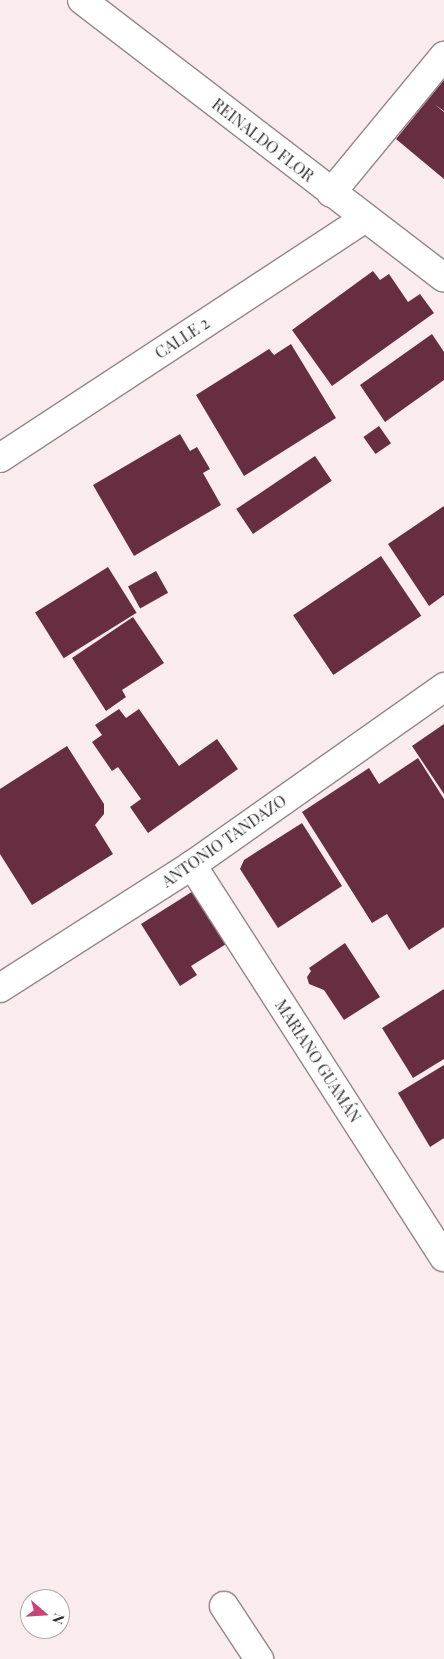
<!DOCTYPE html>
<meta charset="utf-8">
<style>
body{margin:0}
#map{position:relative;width:444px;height:1659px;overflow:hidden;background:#faebee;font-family:"Playfair Display",serif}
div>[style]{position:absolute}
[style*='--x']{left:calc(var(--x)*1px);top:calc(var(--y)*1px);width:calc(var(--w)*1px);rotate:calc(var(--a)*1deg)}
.building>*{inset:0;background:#672d41;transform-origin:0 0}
.roads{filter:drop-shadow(1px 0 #94868a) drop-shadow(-1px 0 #94868a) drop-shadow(0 1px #94868a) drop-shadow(0 -1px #94868a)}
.minor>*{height:28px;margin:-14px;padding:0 14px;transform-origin:14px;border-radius:14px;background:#fff}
span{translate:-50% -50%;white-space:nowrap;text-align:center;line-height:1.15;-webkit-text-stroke:5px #fff;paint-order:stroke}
.street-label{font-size:16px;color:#302b2c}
.north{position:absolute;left:20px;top:1589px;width:50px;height:50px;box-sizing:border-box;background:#fff;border:1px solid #acaaab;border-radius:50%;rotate:109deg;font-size:14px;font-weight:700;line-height:20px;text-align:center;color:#302b2c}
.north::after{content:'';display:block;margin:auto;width:18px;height:22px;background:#ce4377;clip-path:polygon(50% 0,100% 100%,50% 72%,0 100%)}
</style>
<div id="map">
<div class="building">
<i style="clip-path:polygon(444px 80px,444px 111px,434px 104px,444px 112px,444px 179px,396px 139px)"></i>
<i style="clip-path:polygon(373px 271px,380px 280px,389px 274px,408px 302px,420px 294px,434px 313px,332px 386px,292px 330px)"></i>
<i style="clip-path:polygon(432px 334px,444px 352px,444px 380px,385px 422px,360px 385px)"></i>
<i style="clip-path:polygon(291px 344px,336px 418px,244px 476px,196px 395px,269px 349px,274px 355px)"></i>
<i style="left:379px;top:426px;width:21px;height:19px;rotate:55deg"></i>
<i style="clip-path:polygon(180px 434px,190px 451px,197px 447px,210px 469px,203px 473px,221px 505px,134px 556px,93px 485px)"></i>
<i style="left:315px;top:456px;width:30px;height:95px;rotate:56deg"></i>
<i style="clip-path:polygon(444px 506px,444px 595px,429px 606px,388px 544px)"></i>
<i style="left:381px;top:556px;width:72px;height:106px;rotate:56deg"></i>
<i style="left:108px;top:567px;width:54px;height:86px;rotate:58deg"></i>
<i style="left:156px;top:571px;width:25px;height:32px;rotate:61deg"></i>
<i style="clip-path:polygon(133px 617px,164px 663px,122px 690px,126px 697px,106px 711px,72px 658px)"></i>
<i style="clip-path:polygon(119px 709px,126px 718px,139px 709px,179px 766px,217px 739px,238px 769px,148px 833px,130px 807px,141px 799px,118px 767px,112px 771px,92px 742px,102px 735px,95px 725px)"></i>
<i style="clip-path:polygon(444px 724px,444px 794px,412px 746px)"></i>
<i style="clip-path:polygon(67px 746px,104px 804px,104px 814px,95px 825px,113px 854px,32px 905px,0 854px,0 789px)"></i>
<i style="clip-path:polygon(418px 758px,444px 799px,444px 927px,409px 950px,387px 914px,372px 923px,302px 812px,369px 768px,379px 784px)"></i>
<i style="clip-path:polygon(302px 823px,342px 886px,278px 928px,240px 869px,244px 860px)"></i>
<i style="clip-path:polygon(198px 888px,231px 941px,191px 966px,197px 975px,180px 986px,141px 924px)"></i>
<i style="clip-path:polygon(345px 943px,380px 997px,344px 1020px,324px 990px,309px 984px,307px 977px,311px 971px,309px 968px)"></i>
<i style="clip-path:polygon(444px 989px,444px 1059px,413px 1078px,382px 1028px)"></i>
<i style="clip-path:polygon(444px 1065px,444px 1138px,430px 1147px,398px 1093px)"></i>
</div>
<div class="roads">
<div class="minor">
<i style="--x:82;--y:0;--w:456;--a:37.5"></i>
<i style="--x:331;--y:193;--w:178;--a:-50.5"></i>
<i style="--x:0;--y:458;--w:437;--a:-33.3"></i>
<i style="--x:192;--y:865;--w:466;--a:57.3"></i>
<i style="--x:0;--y:988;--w:228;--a:-32.6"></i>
<i style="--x:192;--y:865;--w:309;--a:-35.2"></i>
<i style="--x:224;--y:1606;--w:64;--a:56.6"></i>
</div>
</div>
<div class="street-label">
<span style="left:263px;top:140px;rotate:38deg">REINALDO FLOR</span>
<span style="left:182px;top:338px;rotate:-33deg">CALLE 2</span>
<span style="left:224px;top:841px;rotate:-35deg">ANTONIO TANDAZO</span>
<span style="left:318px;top:1061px;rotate:57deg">MARIANO GUAMÁN</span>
</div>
<div class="north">N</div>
</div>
